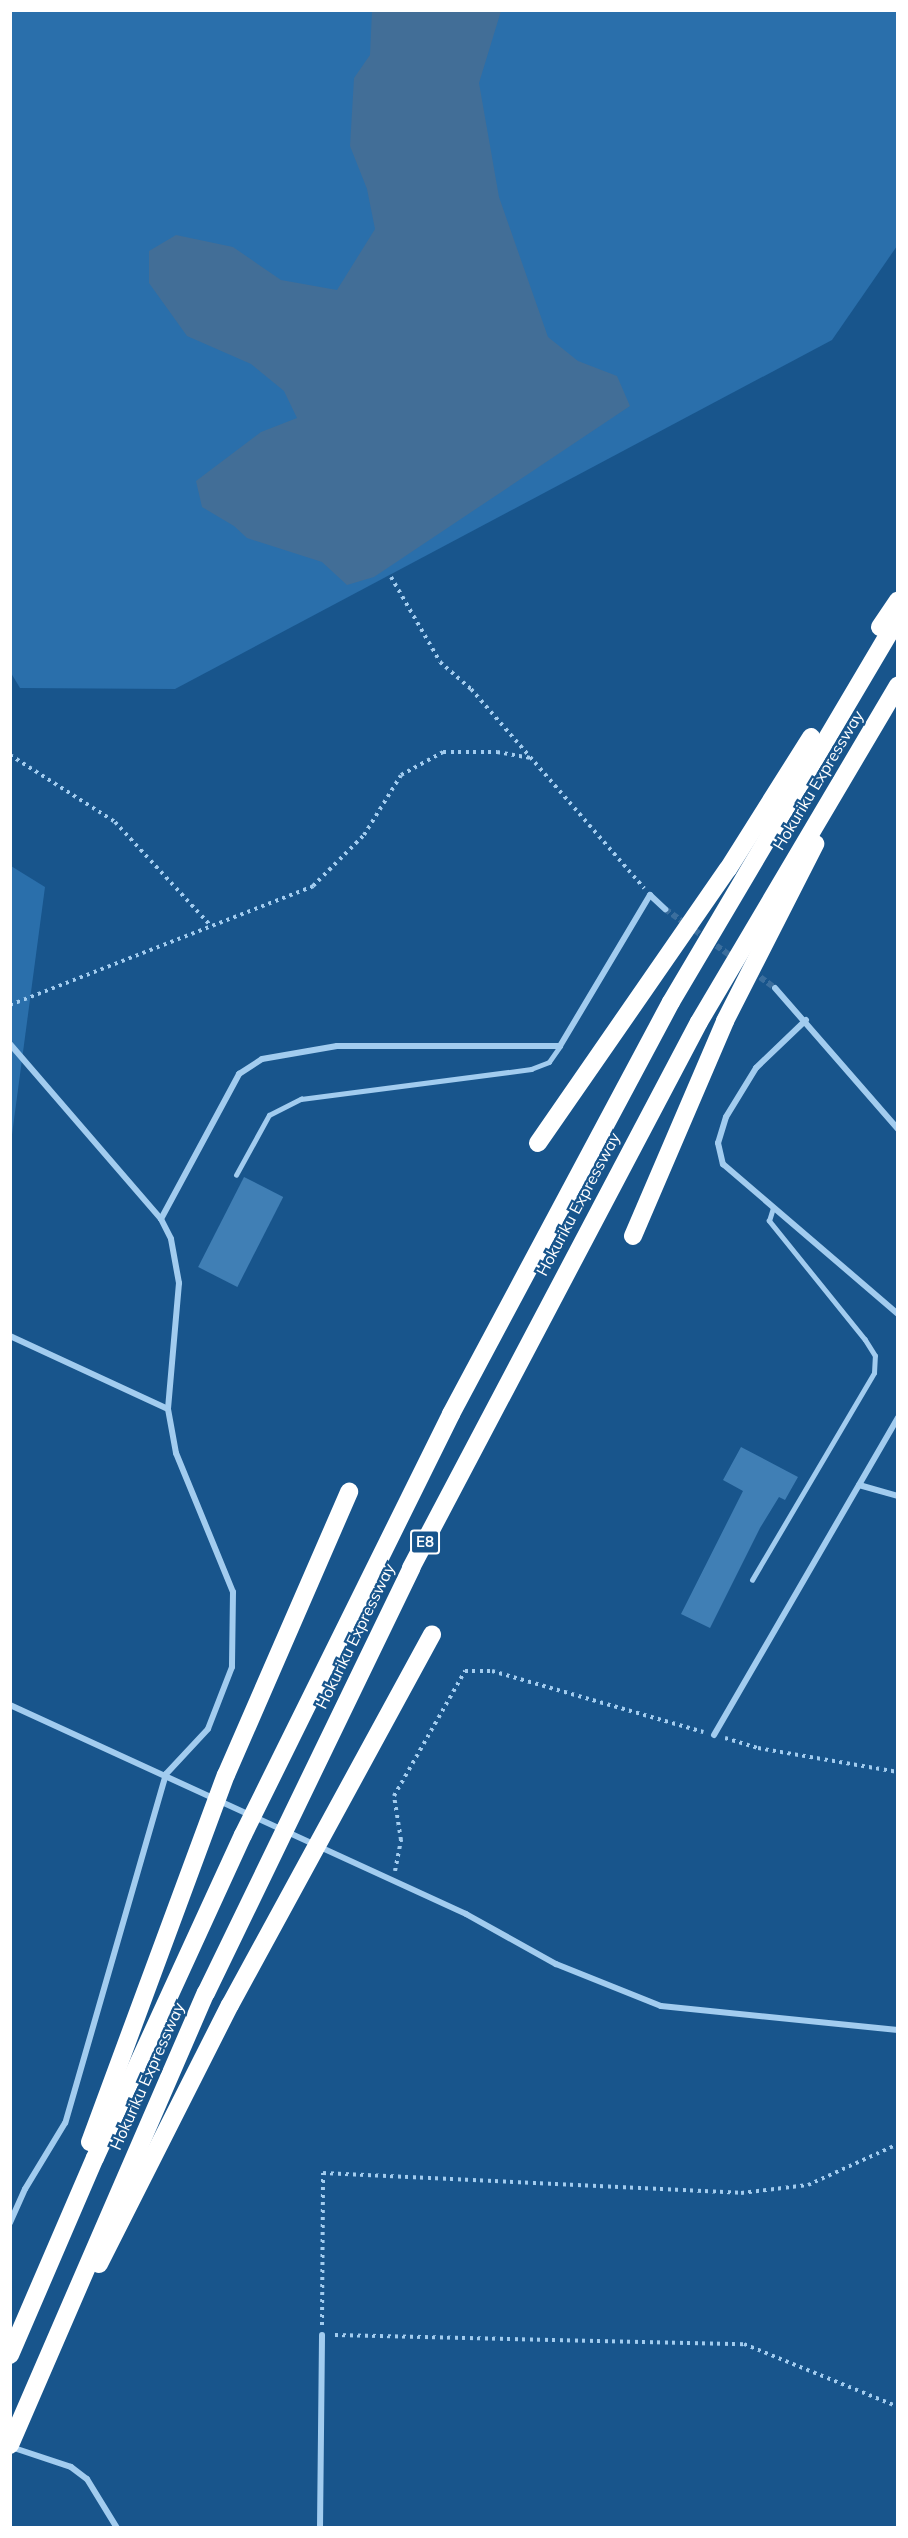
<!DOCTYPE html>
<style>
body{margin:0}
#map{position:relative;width:908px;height:2538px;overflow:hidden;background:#18558c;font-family:Mulish,sans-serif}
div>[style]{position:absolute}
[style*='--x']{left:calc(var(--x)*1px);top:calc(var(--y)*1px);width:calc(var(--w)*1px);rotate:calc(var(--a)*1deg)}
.green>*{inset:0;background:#2a6fab}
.water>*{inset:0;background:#426e97}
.building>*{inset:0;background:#407fb5;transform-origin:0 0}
.street-tunnel>*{height:6px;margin-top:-3px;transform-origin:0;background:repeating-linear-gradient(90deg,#3b6e9d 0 6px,transparent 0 9px)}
.path>*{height:4px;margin-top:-2px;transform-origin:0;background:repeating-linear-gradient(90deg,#a2ccef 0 3px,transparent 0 7.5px)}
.lane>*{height:4.5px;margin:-2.25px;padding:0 2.25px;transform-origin:2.25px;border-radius:2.25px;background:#a2ccef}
.street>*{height:6px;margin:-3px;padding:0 3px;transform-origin:3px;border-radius:3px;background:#a2ccef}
.highway>*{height:18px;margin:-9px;padding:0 9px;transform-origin:9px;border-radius:9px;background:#fff}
span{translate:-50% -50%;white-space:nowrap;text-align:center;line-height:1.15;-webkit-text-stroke:4.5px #18558c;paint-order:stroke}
.shield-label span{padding:2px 4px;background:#18558c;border:2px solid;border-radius:4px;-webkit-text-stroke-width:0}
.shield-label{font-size:15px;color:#fff;font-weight:700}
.street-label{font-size:16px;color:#fff}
.frame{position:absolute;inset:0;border:12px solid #fff;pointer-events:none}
</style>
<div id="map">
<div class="green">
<i style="clip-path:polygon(11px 11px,897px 11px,897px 246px,832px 340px,175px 689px,20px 688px,11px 673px)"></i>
<i style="clip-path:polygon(11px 866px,45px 887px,11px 1142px)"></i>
</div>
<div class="water">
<i style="clip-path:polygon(372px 11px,501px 11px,479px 83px,499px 197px,548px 337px,578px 361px,617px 376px,630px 406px,374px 577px,347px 585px,322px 562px,247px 538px,234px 526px,202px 507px,196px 481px,261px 432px,297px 418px,284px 391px,251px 364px,187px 336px,149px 283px,149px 251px,176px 235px,233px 247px,281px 280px,337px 290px,375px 229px,367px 189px,350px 146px,354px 78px,370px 55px)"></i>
</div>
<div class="building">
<i style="left:244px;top:1177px;width:44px;height:101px;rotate:27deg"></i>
<i style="clip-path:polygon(741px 1447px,798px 1477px,785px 1500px,779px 1497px,760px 1528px,710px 1628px,681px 1614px,743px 1491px,723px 1480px)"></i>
</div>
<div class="street-tunnel">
<i style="--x:665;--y:909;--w:86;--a:35.5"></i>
<i style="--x:753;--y:972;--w:27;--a:36"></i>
</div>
<div class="path">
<i style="--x:391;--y:577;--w:98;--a:60"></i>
<i style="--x:440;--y:662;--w:41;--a:41.1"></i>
<i style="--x:471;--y:689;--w:264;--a:49"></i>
<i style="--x:10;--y:755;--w:125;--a:32.5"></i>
<i style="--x:115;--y:822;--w:139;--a:47.3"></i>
<i style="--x:10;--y:1005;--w:326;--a:-21.4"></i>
<i style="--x:313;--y:886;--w:72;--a:-45"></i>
<i style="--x:364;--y:835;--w:70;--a:-58.3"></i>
<i style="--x:401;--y:775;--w:48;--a:-28.7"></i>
<i style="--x:443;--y:752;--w:54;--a:0"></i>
<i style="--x:497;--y:752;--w:36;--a:10"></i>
<i style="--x:725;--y:1738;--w:34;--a:17"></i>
<i style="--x:758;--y:1748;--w:142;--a:9.7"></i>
<i style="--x:395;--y:1871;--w:32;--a:-79"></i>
<i style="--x:401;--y:1840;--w:45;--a:-99"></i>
<i style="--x:394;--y:1796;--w:144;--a:-60.4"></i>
<i style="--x:465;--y:1671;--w:27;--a:0"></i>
<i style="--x:492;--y:1671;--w:220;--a:16.1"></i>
<i style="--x:322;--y:2325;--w:152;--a:-89.6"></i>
<i style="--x:323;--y:2173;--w:418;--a:2.7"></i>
<i style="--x:741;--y:2193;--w:67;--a:-6.8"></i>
<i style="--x:808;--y:2185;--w:99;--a:-24.5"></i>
<i style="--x:335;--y:2335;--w:409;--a:1.3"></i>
<i style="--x:744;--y:2344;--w:166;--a:22.2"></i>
</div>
<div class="lane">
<i style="--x:236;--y:1175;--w:68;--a:-61.2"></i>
<i style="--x:269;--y:1115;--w:36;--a:-27"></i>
<i style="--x:301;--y:1099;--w:232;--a:-7.4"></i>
<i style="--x:531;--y:1069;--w:19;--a:-21"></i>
<i style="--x:549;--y:1062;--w:19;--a:-55"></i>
<i style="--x:752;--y:1580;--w:240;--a:-59.5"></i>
<i style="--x:874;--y:1373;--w:17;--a:-87"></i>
<i style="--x:875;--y:1356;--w:19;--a:-122"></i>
<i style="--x:865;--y:1340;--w:153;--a:-128.9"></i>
<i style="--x:769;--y:1221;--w:14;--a:-73"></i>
</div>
<div class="street">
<i style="--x:775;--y:988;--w:187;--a:48.9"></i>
<i style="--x:806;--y:1020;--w:69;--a:136.2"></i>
<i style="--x:756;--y:1068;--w:57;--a:121.5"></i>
<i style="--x:726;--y:1117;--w:27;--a:107"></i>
<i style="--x:718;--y:1143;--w:22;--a:77"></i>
<i style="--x:723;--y:1164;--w:230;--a:40.6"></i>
<i style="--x:10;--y:1044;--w:231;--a:49.2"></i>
<i style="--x:161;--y:1219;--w:22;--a:63"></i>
<i style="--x:171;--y:1239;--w:45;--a:79.7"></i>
<i style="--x:179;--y:1283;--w:126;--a:95"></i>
<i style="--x:168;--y:1409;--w:45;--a:79.7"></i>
<i style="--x:176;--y:1453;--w:150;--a:67.7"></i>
<i style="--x:233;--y:1592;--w:75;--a:90.8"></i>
<i style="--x:232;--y:1667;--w:66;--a:111.2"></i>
<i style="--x:208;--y:1729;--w:62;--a:133"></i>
<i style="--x:166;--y:1774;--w:363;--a:106.1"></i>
<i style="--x:65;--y:2123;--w:77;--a:121.2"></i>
<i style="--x:25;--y:2189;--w:37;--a:114"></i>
<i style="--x:161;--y:1219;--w:165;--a:-61.7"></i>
<i style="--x:239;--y:1074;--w:27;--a:-33"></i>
<i style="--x:262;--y:1059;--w:76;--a:-9.8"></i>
<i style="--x:337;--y:1046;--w:223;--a:0"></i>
<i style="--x:560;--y:1046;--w:176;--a:-59.2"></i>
<i style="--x:650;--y:895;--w:21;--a:43"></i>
<i style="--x:10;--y:1336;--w:174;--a:24.8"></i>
<i style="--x:859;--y:1485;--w:41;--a:15.8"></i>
<i style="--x:10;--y:1705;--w:502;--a:24.62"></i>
<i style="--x:466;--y:1914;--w:103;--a:29.1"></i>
<i style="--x:556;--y:1964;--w:113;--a:21.8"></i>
<i style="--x:661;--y:2006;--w:238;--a:5.8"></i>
<i style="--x:714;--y:1735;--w:367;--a:-59.9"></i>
<i style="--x:11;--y:2447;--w:63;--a:18.4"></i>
<i style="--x:71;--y:2467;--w:20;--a:37"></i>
<i style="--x:87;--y:2479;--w:57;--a:58.5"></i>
<i style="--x:320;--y:2528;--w:193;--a:-89.4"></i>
</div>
<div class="highway">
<i style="--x:880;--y:627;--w:32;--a:-56"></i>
<i style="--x:538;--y:1143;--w:333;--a:-55.3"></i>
<i style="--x:728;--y:869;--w:156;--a:-57.8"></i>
<i style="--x:633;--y:1236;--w:234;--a:-66.8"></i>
<i style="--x:725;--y:1021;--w:199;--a:-63"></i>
<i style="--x:90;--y:2142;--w:391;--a:-69.7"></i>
<i style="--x:226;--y:1775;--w:309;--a:-66.5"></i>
<i style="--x:99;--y:2264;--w:290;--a:-63.2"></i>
<i style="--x:230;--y:2005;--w:422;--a:-61.4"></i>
<i style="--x:10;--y:2355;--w:215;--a:-66.7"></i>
<i style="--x:95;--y:2158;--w:355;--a:-65.4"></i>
<i style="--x:243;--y:1835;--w:470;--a:-63.7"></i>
<i style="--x:451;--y:1414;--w:467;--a:-61.9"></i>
<i style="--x:671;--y:1002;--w:446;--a:-59.4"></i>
<i style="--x:10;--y:2445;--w:493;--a:-66.6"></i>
<i style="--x:206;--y:1993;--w:472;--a:-64.2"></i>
<i style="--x:411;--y:1568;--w:617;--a:-62.19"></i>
<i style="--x:699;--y:1022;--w:391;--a:-59.4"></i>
</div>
<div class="shield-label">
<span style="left:425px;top:1542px">E8</span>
</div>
<div class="street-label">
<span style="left:818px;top:780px;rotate:-59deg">Hokuriku Expressway</span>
<span style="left:578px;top:1204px;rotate:-62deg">Hokuriku Expressway</span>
<span style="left:355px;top:1636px;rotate:-64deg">Hokuriku Expressway</span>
<span style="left:147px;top:2076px;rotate:-66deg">Hokuriku Expressway</span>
</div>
<div class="frame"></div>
</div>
